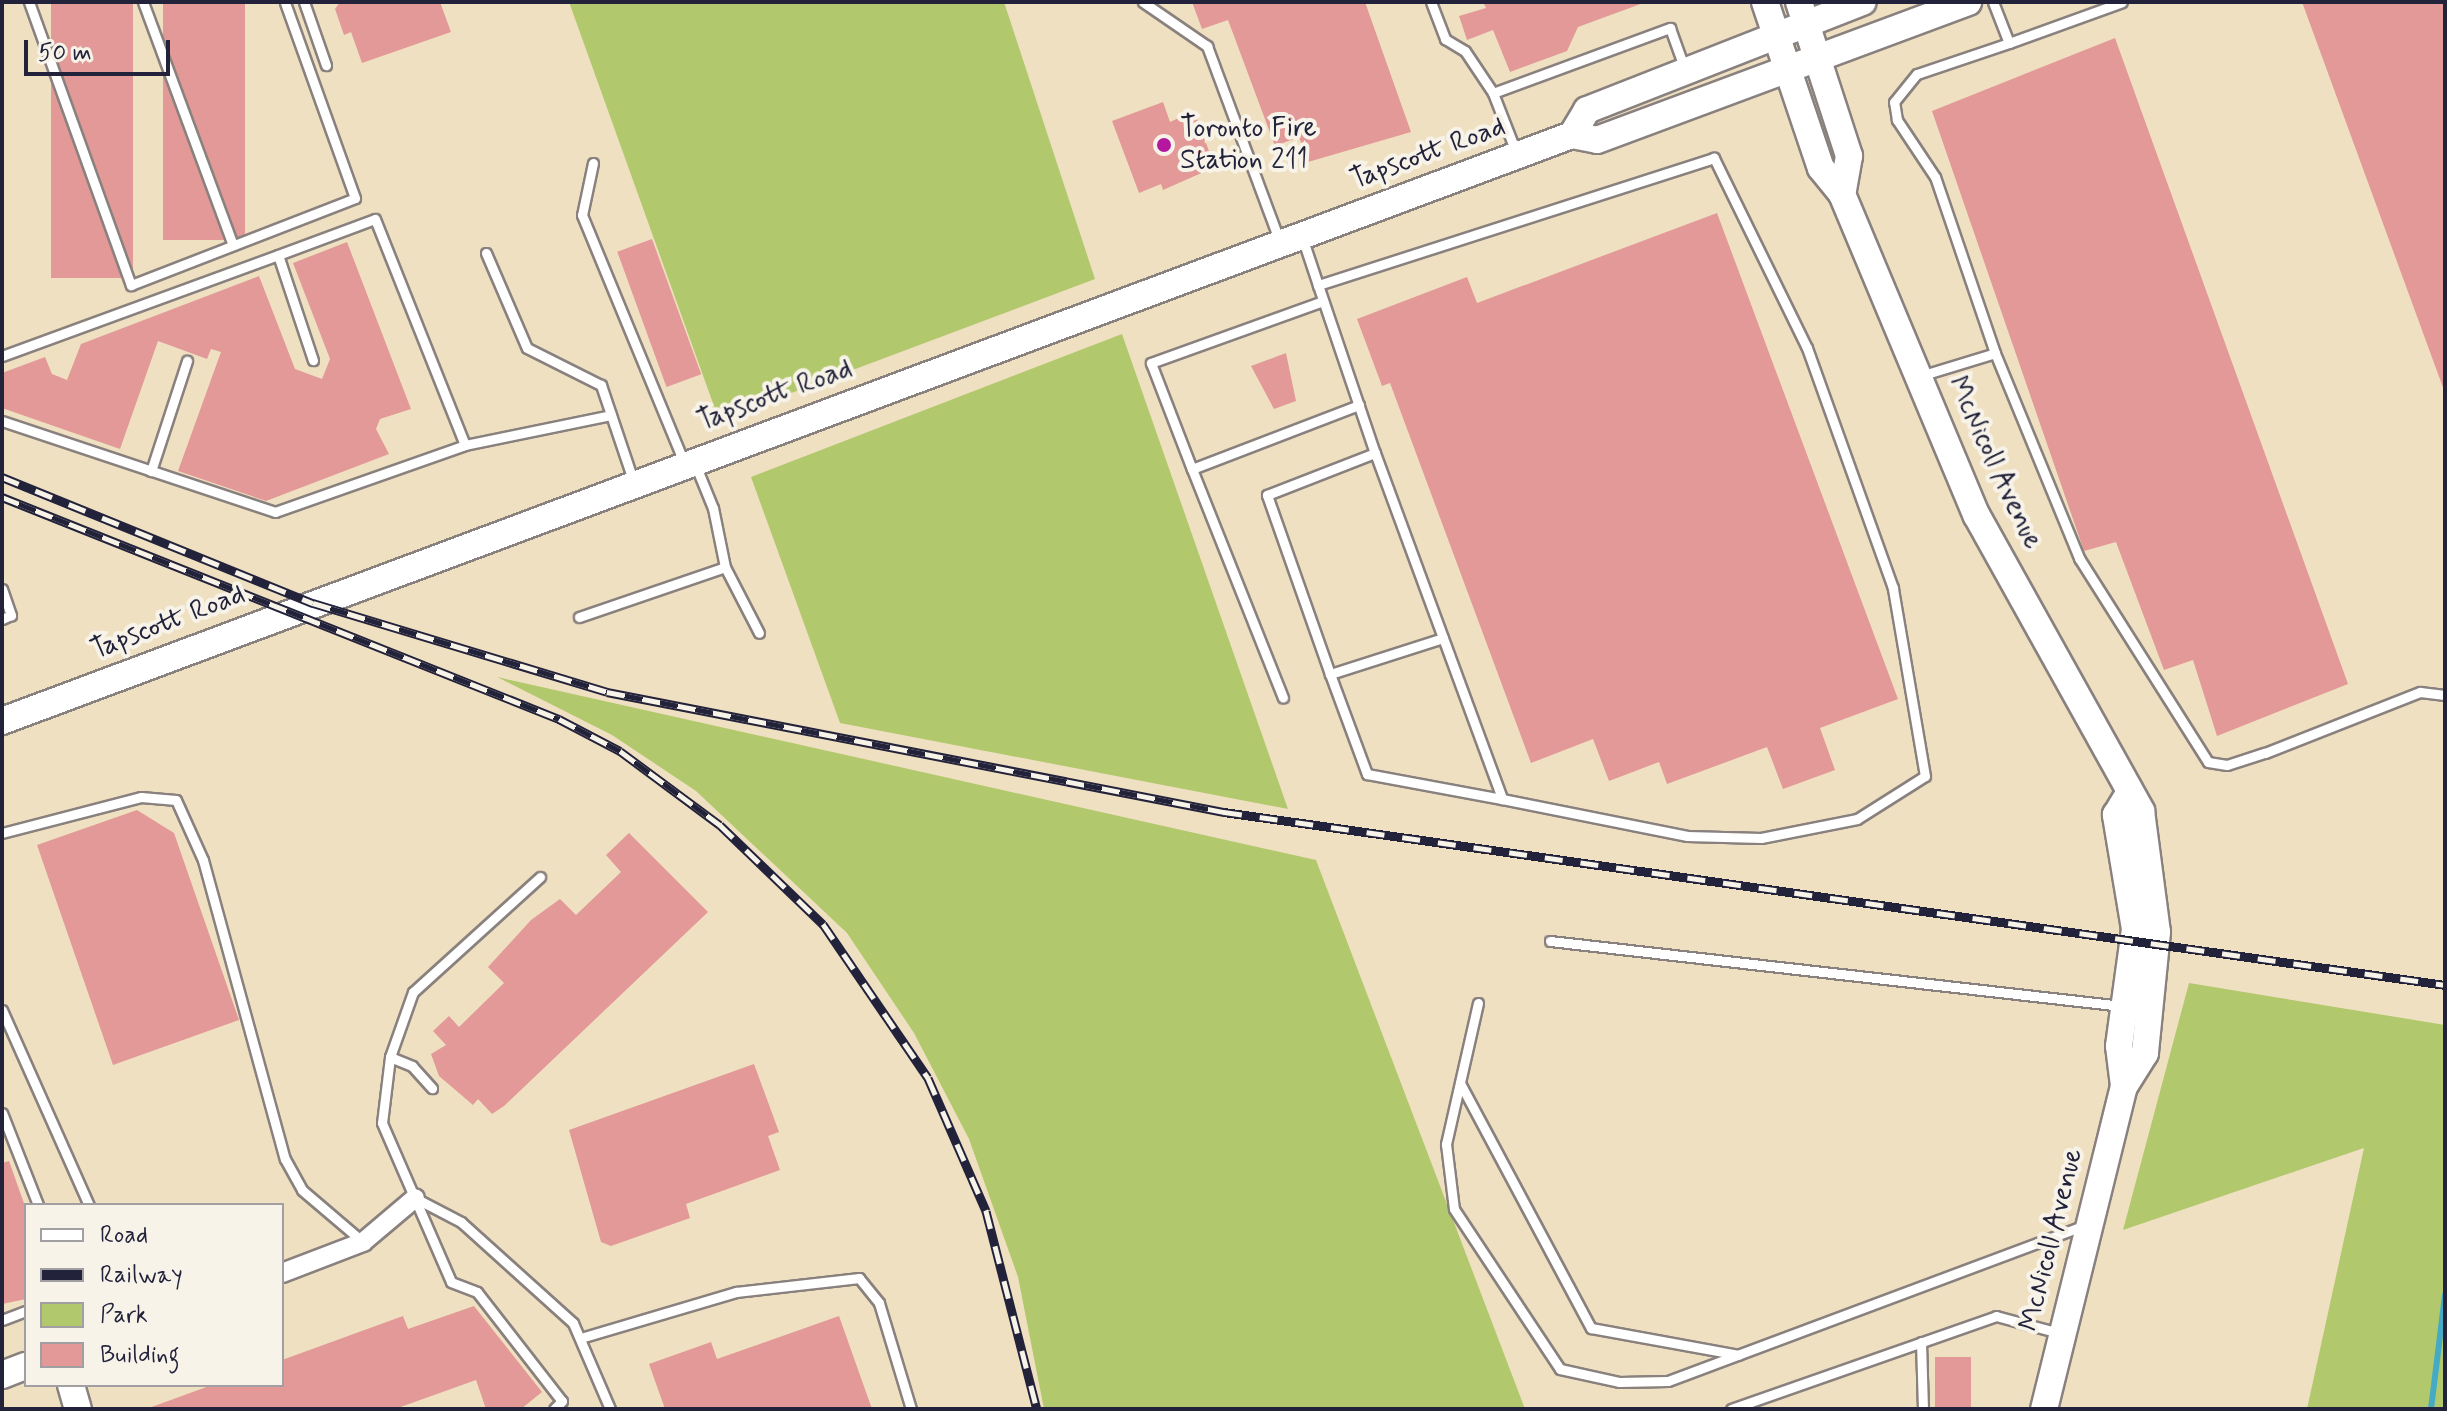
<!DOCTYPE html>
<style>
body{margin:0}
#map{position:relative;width:2447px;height:1411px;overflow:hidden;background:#f0e0c2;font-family:Mynerve,sans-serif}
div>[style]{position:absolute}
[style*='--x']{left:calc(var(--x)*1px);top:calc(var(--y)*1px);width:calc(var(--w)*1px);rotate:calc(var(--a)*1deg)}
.green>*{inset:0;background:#b2c86d}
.stream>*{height:6px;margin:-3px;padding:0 3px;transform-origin:3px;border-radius:3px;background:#45abc5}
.building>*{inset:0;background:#e29997;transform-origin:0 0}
.roads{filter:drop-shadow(2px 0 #89817e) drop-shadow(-2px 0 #89817e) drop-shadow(0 2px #89817e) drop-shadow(0 -2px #89817e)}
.lane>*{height:9px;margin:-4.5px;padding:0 4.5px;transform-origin:4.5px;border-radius:4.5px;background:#fff}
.street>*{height:18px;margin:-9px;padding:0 9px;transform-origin:9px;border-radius:9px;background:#fff}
.secondary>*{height:26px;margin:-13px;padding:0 13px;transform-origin:13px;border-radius:13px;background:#fff}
.rail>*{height:9px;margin-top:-4.5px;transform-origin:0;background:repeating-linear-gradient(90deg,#f7f3e8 0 18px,#22223b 0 36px);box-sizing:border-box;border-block:2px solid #22223b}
.dots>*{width:22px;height:22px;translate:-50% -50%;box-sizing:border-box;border:4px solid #f7f3e8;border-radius:50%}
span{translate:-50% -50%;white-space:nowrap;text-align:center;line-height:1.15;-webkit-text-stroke:8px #f7f3e8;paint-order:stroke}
.poi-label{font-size:28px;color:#22223b}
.left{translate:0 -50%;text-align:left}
.street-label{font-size:28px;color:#22223b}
.frame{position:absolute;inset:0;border:4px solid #22223b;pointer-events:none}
.legend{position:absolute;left:24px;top:1203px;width:260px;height:184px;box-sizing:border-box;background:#f7f3e8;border:2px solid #a29fa3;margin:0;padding:10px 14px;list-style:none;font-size:24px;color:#22223b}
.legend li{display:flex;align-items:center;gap:16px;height:40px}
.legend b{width:40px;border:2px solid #a29fa3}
.scale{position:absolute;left:24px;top:40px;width:146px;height:36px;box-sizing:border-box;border:4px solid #22223b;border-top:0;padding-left:10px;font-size:24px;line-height:28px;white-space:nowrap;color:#22223b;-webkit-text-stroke:6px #f7f3e8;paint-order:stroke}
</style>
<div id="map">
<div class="green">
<i style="clip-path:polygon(569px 2px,1004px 2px,1095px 279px,719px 420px)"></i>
<i style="clip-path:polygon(1122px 334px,1288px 809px,840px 723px,751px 477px)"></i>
<i style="clip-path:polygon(497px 677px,1316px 860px,1525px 1409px,1044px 1409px,1018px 1277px,969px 1139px,914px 1033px,847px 933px,696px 791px,612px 735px)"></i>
<i style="clip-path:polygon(2189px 983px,2445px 1025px,2445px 1409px,2307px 1409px,2364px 1148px,2123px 1230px)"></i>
</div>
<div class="stream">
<i style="--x:2431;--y:1409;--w:115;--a:-83"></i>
</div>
<div class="building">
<i style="left:51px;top:2px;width:82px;height:276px"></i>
<i style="left:163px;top:2px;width:82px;height:238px"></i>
<i style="clip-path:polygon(340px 2px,440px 2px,451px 32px,362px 63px,351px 32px,344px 35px,335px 9px)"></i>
<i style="clip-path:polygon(1192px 2px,1365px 2px,1411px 132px,1308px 162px,1299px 137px,1275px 146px,1228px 20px,1202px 29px)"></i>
<i style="clip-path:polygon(1483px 2px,1646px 2px,1578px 27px,1567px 51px,1510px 72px,1493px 30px,1467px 40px,1459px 16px,1486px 8px)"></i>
<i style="clip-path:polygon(2302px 2px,2445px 2px,2445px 393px)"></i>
<i style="clip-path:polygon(2115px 38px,2348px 684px,2217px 736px,2193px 660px,2164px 670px,2116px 542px,2084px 551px,1932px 111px)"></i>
<i style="clip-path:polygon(1163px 102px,1170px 122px,1194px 111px,1215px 167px,1163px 190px,1161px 184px,1139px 193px,1112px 121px)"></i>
<i style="clip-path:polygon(1717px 213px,1898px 699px,1820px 728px,1835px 770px,1783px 789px,1767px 747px,1667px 784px,1659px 762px,1609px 781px,1593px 739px,1531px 763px,1390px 383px,1382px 386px,1357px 319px,1467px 277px,1477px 303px)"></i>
<i style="left:652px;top:239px;width:144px;height:37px;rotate:70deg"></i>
<i style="clip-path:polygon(347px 242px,411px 409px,380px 419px,376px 429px,389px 454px,266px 501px,178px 471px,221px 352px,211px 349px,207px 359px,158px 341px,120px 449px,2px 408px,2px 373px,45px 357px,52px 374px,67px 380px,81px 344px,259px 276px,295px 369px,322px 379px,330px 359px,293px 263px)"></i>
<i style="clip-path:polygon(1286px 353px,1296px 401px,1274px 409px,1251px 366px)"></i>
<i style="clip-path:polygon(137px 810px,174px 833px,239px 1020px,113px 1065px,37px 845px)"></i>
<i style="clip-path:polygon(629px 833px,708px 912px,504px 1106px,492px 1114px,478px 1099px,473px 1105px,439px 1076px,431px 1054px,446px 1045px,433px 1031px,449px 1016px,459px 1027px,504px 983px,488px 967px,531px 920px,560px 899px,576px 915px,621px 872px,606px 855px)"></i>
<i style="clip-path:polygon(754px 1064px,779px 1132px,768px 1136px,780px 1170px,686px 1204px,690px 1218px,611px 1246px,601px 1242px,569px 1130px)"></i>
<i style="clip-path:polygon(9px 1161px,26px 1209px,26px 1299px,2px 1304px,2px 1163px)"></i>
<i style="clip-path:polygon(474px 1306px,542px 1392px,521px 1409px,486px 1409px,476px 1380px,395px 1409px,146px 1409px,212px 1385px,282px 1385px,282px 1360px,403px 1316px,408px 1329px)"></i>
<i style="clip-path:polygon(839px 1316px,872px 1409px,665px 1409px,649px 1364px,711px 1342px,717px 1359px)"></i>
<i style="left:1935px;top:1357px;width:36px;height:52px"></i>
</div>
<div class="roads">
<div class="lane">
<i style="--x:29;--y:2;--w:301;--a:70.2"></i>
<i style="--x:131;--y:285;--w:240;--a:-21.2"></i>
<i style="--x:355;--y:198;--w:208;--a:-109.7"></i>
<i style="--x:143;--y:2;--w:259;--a:69.7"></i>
<i style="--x:304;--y:2;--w:67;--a:70.8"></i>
<i style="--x:1143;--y:2;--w:78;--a:34.5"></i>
<i style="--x:1207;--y:46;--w:207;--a:69.6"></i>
<i style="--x:1431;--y:2;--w:40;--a:69"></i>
<i style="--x:1445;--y:39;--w:23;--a:31"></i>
<i style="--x:1465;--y:51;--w:50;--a:56.3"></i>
<i style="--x:1993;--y:2;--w:44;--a:68.7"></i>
<i style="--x:2009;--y:43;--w:120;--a:-19.9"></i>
<i style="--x:1516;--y:152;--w:63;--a:-111.3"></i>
<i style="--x:1493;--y:93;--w:189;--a:-20.2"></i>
<i style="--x:1670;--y:28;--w:41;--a:70.3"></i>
<i style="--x:593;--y:163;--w:53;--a:101.9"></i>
<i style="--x:582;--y:215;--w:270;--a:67.6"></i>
<i style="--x:1302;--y:237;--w:51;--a:71.6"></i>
<i style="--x:1318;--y:285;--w:177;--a:71.3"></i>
<i style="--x:1375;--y:453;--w:369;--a:69.8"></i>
<i style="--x:1502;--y:799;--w:189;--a:11.3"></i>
<i style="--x:1687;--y:836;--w:74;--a:1.5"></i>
<i style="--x:1761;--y:838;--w:98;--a:-11.2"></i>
<i style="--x:1857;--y:819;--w:80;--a:-32.3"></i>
<i style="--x:1925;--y:776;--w:191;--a:-99.7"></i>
<i style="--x:1893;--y:588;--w:255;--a:-109.7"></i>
<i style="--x:1807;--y:348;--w:212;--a:-116.1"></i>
<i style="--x:1714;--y:158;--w:416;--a:162.2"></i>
<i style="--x:486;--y:253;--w:103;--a:66.7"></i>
<i style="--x:527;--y:348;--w:83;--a:26.6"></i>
<i style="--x:601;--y:385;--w:103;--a:71.4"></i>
<i style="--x:278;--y:255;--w:103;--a:-20.4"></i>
<i style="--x:375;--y:219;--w:243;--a:68.3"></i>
<i style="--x:1323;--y:301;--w:183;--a:160.2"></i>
<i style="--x:1151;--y:363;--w:114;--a:68.9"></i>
<i style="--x:1192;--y:469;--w:179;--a:-21"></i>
<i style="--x:1995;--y:353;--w:186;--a:-108.8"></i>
<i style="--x:1935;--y:177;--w:69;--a:-123.7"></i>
<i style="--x:1897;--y:120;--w:18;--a:-99"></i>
<i style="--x:1894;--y:102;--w:36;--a:-51"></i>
<i style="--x:1917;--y:74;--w:97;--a:-18.6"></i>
<i style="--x:2;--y:356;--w:294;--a:-20.1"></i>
<i style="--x:278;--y:255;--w:111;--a:71.6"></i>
<i style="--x:1920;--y:376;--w:78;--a:-17"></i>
<i style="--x:1995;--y:353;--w:222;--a:67.7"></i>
<i style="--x:2079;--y:558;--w:241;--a:57.7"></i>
<i style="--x:2208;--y:762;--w:19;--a:9"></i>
<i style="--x:2227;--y:765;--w:40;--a:-18"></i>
<i style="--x:2265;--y:753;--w:167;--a:-21.5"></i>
<i style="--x:2420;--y:692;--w:25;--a:7"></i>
<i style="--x:2;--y:421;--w:288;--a:18.4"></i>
<i style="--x:275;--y:512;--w:201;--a:-19.4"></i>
<i style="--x:465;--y:445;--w:149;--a:-11.6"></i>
<i style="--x:695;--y:464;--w:48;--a:67.8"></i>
<i style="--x:713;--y:508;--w:60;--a:78.5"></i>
<i style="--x:725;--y:567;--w:74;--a:62.7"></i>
<i style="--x:1192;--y:469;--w:246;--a:68.3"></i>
<i style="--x:151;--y:471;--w:116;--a:-71.9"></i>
<i style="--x:2;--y:589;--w:28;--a:71"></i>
<i style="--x:11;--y:615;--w:10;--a:156"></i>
<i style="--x:579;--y:617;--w:154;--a:-18.9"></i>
<i style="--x:1443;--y:638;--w:119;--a:162.3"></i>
<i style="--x:1330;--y:674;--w:107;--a:69.7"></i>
<i style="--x:1367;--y:774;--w:137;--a:10.5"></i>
<i style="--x:1330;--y:674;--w:190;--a:-109.4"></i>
<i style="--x:1267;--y:495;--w:116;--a:-21.3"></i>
<i style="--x:2;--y:833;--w:144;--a:-14.5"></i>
<i style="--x:141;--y:797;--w:35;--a:5"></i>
<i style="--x:176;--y:800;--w:66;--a:65.8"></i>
<i style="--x:203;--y:860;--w:310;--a:74.7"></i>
<i style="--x:285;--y:1159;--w:35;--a:61"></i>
<i style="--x:302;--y:1190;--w:80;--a:40.4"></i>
<i style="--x:540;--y:877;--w:171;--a:137.8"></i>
<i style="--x:413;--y:992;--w:69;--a:109.5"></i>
<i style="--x:390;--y:1057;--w:66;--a:96.9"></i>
<i style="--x:382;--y:1123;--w:173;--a:66.5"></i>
<i style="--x:451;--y:1282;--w:28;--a:21"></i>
<i style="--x:477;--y:1292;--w:138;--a:52.1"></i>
<i style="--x:562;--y:1401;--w:11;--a:135"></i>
<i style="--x:1550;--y:941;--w:576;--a:6.48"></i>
<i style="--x:1478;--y:1003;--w:145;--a:102.8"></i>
<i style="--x:1446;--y:1144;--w:65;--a:83"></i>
<i style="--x:1454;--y:1209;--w:192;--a:56.5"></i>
<i style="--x:1560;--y:1369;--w:60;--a:12.4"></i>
<i style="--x:1619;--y:1382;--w:49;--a:-1.2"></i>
<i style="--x:1668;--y:1381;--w:445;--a:-20.5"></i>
<i style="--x:2;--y:1010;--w:214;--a:66"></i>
<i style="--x:390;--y:1057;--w:24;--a:22"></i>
<i style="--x:412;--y:1066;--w:30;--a:48"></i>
<i style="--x:1460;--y:1083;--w:278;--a:61.9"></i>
<i style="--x:1591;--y:1328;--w:150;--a:10.3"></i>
<i style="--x:2;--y:1113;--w:99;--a:68.6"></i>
<i style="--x:415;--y:1198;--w:52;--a:27.6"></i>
<i style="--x:461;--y:1222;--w:151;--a:42"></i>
<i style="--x:573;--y:1323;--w:94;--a:66.7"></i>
<i style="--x:2;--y:1320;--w:26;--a:-21"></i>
<i style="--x:584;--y:1337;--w:159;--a:-16.5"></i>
<i style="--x:736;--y:1292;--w:124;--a:-6.5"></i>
<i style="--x:859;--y:1278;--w:32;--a:51"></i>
<i style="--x:879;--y:1303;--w:111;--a:73.2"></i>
<i style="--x:1921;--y:1342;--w:67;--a:88.3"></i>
<i style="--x:1731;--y:1409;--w:281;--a:-19.3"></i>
<i style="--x:1996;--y:1316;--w:65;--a:15.1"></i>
</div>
<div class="street">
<i style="--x:282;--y:1273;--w:87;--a:-20.9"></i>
<i style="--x:363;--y:1242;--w:68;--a:-40.2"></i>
</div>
<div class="secondary">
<i style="--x:1765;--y:2;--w:175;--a:71.4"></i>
<i style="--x:1821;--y:168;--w:33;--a:51"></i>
<i style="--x:1842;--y:194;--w:349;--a:67.3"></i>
<i style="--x:1977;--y:516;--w:338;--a:60.9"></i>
<i style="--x:2141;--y:811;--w:122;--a:82.5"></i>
<i style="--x:2157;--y:932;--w:122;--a:95.7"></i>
<i style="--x:2145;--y:1053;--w:39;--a:122"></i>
<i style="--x:2124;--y:1086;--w:333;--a:103.9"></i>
<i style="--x:1799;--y:2;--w:162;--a:72"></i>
<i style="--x:1849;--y:156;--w:39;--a:100"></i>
<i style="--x:1572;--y:135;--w:29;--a:-59"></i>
<i style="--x:1587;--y:110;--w:296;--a:-21.4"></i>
<i style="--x:2;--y:721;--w:1676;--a:-20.47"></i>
<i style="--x:1572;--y:135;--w:25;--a:11"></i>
<i style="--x:1597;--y:140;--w:396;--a:-20.4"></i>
<i style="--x:2124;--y:1086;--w:40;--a:-97.1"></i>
<i style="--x:2119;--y:1046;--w:118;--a:-82.2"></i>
<i style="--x:2135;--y:929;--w:116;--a:-99.5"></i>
<i style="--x:2116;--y:815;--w:26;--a:-59"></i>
<i style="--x:2;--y:1375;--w:26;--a:-21"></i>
<i style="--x:71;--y:1385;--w:25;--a:74"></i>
</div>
</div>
<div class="rail">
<i style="--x:2;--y:477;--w:336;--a:22.1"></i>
<i style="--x:313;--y:603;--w:307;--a:16.8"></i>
<i style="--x:607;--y:692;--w:629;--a:11.01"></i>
<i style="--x:1224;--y:812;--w:1233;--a:8.06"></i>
<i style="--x:2;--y:497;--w:600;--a:21.73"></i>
<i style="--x:559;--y:719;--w:69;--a:27.7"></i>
<i style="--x:620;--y:751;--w:124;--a:36.5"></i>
<i style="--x:720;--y:825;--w:143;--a:43.9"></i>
<i style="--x:823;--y:924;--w:186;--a:55.7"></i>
<i style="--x:928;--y:1078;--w:145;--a:66.4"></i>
<i style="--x:986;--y:1211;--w:204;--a:75.6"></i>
</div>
<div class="dots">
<i style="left:1164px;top:145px;background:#b5179e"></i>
</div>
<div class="poi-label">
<span class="left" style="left:1180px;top:145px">Toronto Fire<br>Station 211</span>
</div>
<div class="street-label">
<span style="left:1428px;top:154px;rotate:-20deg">Tapscott Road</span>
<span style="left:775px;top:396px;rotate:-20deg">Tapscott Road</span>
<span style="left:1994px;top:463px;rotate:65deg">McNicoll Avenue</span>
<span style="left:168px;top:623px;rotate:-21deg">Tapscott Road</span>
<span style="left:2052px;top:1240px;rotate:-76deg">McNicoll Avenue</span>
</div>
<div class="frame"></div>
<ul class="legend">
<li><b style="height:10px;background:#fff"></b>Road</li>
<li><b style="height:10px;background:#22223b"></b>Railway</li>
<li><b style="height:22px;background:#b2c86d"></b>Park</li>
<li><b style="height:22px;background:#e29997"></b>Building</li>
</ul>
<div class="scale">50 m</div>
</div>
